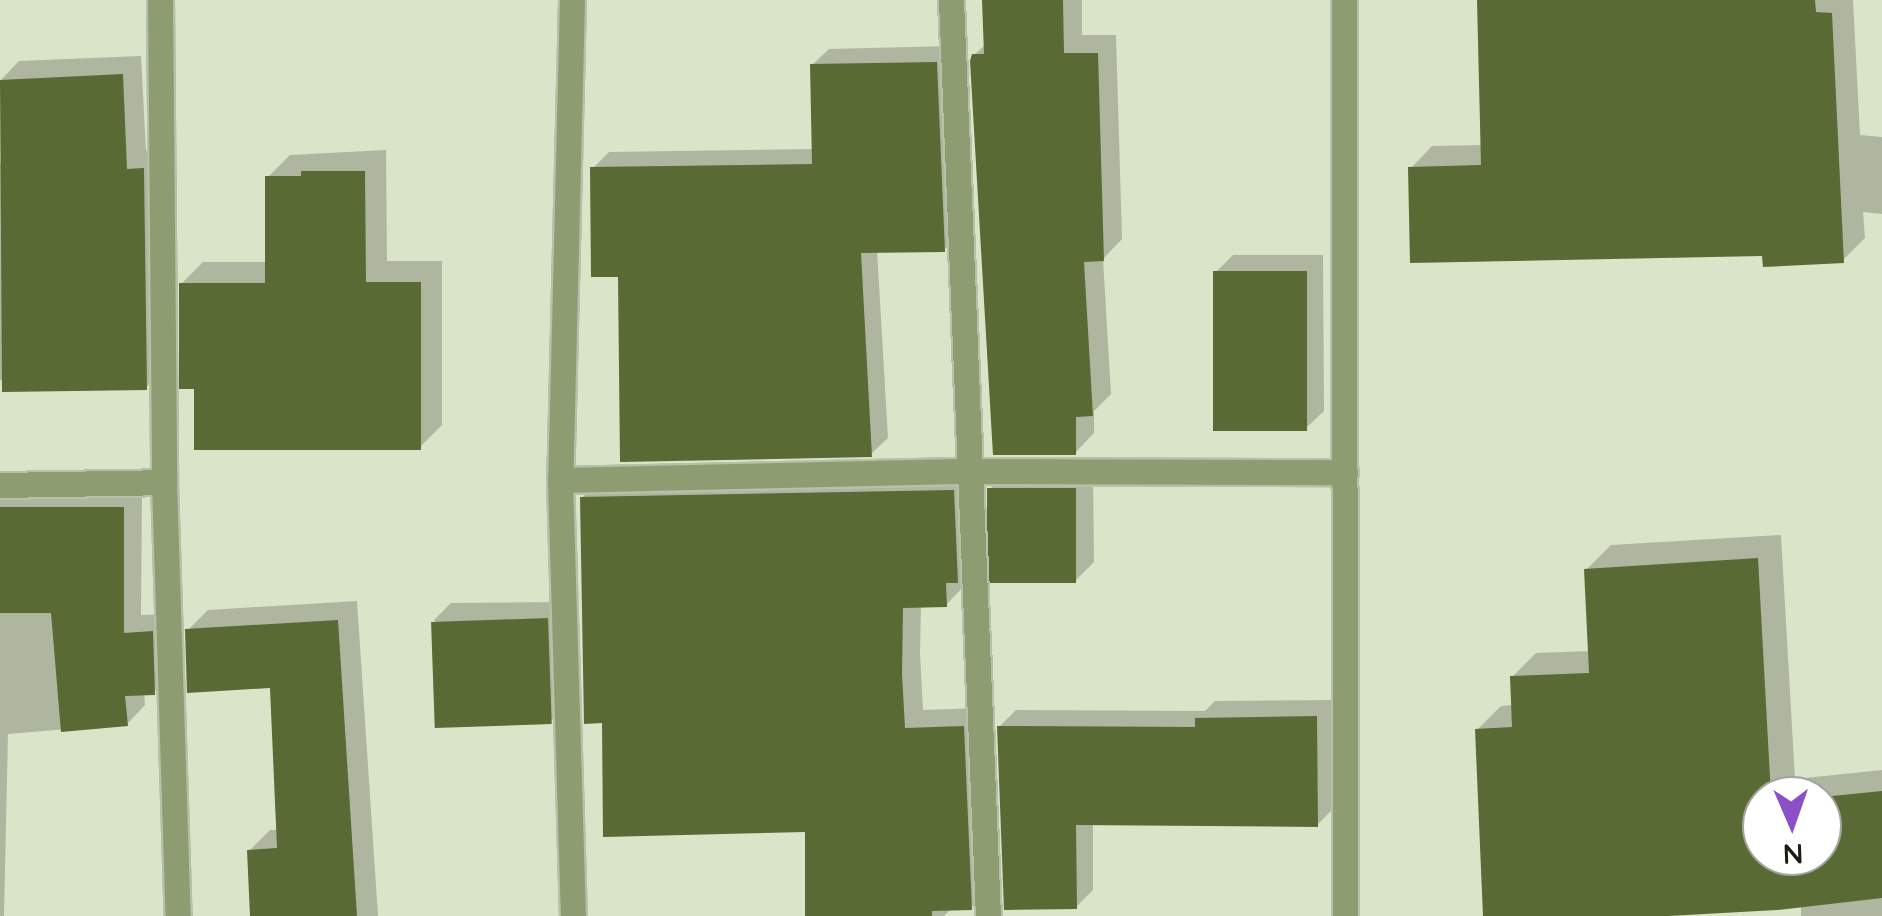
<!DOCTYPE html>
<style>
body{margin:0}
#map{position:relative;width:1882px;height:916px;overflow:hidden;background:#dae4c8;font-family:Quicksand,sans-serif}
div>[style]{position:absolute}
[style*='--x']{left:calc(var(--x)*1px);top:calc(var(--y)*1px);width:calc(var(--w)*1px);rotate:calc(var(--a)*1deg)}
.shadow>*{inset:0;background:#0003}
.building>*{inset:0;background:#596a35;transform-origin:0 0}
.roads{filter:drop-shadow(2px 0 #b7c0a8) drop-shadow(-2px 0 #b7c0a8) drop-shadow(0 2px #b7c0a8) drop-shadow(0 -2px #b7c0a8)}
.minor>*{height:25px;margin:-12.5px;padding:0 12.5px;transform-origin:12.5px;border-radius:12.5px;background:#8d9c71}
span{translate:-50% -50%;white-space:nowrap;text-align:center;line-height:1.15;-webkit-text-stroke:10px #fff;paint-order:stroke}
.north{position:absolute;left:1742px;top:776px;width:100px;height:100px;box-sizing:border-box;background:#fff;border:2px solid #a3a5a1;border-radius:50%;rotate:178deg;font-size:28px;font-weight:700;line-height:40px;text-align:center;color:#1a1e14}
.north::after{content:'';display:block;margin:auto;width:35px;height:45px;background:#8b50c7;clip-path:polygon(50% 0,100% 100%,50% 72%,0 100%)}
</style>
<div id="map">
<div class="shadow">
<i style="clip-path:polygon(985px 0,1082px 0,1082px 35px,1116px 35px,1122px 239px,1103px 259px,1111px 394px,1094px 411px,1094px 433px,1075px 453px,974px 55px,986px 44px)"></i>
<i style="clip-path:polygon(1480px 0,1853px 0,1860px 135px,1882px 137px,1882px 214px,1863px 212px,1865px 238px,1843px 260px,1764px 253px,1411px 168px,1432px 146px,1483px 145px)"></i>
<i style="clip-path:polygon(952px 46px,960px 233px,944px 250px,877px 250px,888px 438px,871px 454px,620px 274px,593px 168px,609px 152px,814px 149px,812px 65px,829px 49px)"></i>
<i style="clip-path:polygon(141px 56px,146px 151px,163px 150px,165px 368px,146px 387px,0 380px,0 164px,4px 161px,0 81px,19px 61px)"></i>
<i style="clip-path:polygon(386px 150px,387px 261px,442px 261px,442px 425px,420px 447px,196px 387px,181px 284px,203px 262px,268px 262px,268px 177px,290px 155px)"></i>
<i style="clip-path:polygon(1233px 255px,1323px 255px,1324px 411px,1306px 428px,1216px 272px)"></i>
<i style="clip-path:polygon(1093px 471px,1094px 562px,1076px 580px,990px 489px,1007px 472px)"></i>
<i style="clip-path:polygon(972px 472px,964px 586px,946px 605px,921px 605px,920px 654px,923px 710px,982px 708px,989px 889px,970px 908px,950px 910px,944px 916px,808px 916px,807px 830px,604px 721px,582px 498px,601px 479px)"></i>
<i style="clip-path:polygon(142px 490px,141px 615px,170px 614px,172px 674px,154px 692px,144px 693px,145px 705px,127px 724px,8px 734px,4px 916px,0 916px,0 496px)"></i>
<i style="clip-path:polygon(evenodd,1781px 535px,1795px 779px,1882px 770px,1882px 916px,1801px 916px,1801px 907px,1623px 916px,1486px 916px,1477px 730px,1501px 706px,1514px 705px,1512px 677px,1536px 653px,1591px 651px,1586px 570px,1611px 545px,1781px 535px,1762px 796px,1822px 796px,1822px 856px,1762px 856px,1762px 796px)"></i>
<i style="clip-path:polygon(357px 601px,378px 916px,252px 916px,249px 851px,270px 830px,278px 830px,272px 685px,188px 630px,208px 610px)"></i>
<i style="clip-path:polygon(564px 602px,567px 704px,550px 722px,434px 620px,451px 603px)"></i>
<i style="clip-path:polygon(1334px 700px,1335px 807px,1317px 825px,1093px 822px,1093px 890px,1076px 907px,999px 727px,1016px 710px,1205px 711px,1215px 701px)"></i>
</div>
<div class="building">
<i style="clip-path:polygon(982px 0,1063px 0,1064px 53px,1098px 53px,1104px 261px,1084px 262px,1093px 416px,1076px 417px,1076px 455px,993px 455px,970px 61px,972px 54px,984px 54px)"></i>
<i style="clip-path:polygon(1477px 0,1815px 0,1816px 12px,1832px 13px,1844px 263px,1763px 267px,1762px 256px,1410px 263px,1408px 167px,1481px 165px)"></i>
<i style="clip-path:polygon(937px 62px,945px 252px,861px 253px,872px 457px,620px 462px,618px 277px,591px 277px,590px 167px,812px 164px,810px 64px)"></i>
<i style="clip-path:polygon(123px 74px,127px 169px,144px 168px,147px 390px,2px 392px,0 80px)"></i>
<i style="clip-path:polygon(301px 171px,365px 171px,366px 282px,421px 282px,421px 450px,194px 450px,194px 389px,179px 389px,179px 283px,265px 283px,265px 176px,301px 176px)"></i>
<i style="left:1213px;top:271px;width:94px;height:160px"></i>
<i style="left:987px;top:488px;width:89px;height:95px"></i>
<i style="clip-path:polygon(954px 490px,958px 583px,946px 583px,947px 607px,903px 608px,902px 674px,905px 728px,964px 726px,972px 910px,932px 911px,932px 916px,805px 916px,805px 832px,603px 837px,602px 723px,584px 724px,580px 497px)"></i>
<i style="clip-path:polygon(0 507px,124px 507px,124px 633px,153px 631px,155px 695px,125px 696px,128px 726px,61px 732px,51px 613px,0 613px)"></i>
<i style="clip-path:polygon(1758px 558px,1771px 796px,1762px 796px,1762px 856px,1822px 856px,1822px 797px,1882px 791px,1882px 898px,1777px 910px,1668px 916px,1483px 916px,1475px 729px,1512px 727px,1510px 676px,1589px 673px,1584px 569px)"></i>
<i style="left:548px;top:618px;width:106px;height:117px;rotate:88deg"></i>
<i style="clip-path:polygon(338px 620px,357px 916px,250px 916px,247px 850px,277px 848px,270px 688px,187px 693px,185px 629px)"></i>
<i style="clip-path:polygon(1317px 716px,1318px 827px,1076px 825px,1077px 909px,1004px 910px,997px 726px,1195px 727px,1195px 718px)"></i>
</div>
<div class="roads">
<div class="minor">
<i style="--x:160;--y:0;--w:482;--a:89.5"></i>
<i style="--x:164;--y:482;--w:434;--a:88.2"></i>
<i style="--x:572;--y:0;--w:480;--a:91.4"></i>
<i style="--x:560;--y:480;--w:436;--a:88.3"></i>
<i style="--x:951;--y:0;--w:917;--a:87.69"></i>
<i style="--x:1344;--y:0;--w:916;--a:89.94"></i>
<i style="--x:560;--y:480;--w:408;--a:-1.3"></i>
<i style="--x:968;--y:471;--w:377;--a:0.2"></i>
<i style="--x:0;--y:485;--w:164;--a:-1"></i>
</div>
</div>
<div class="north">N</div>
</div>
